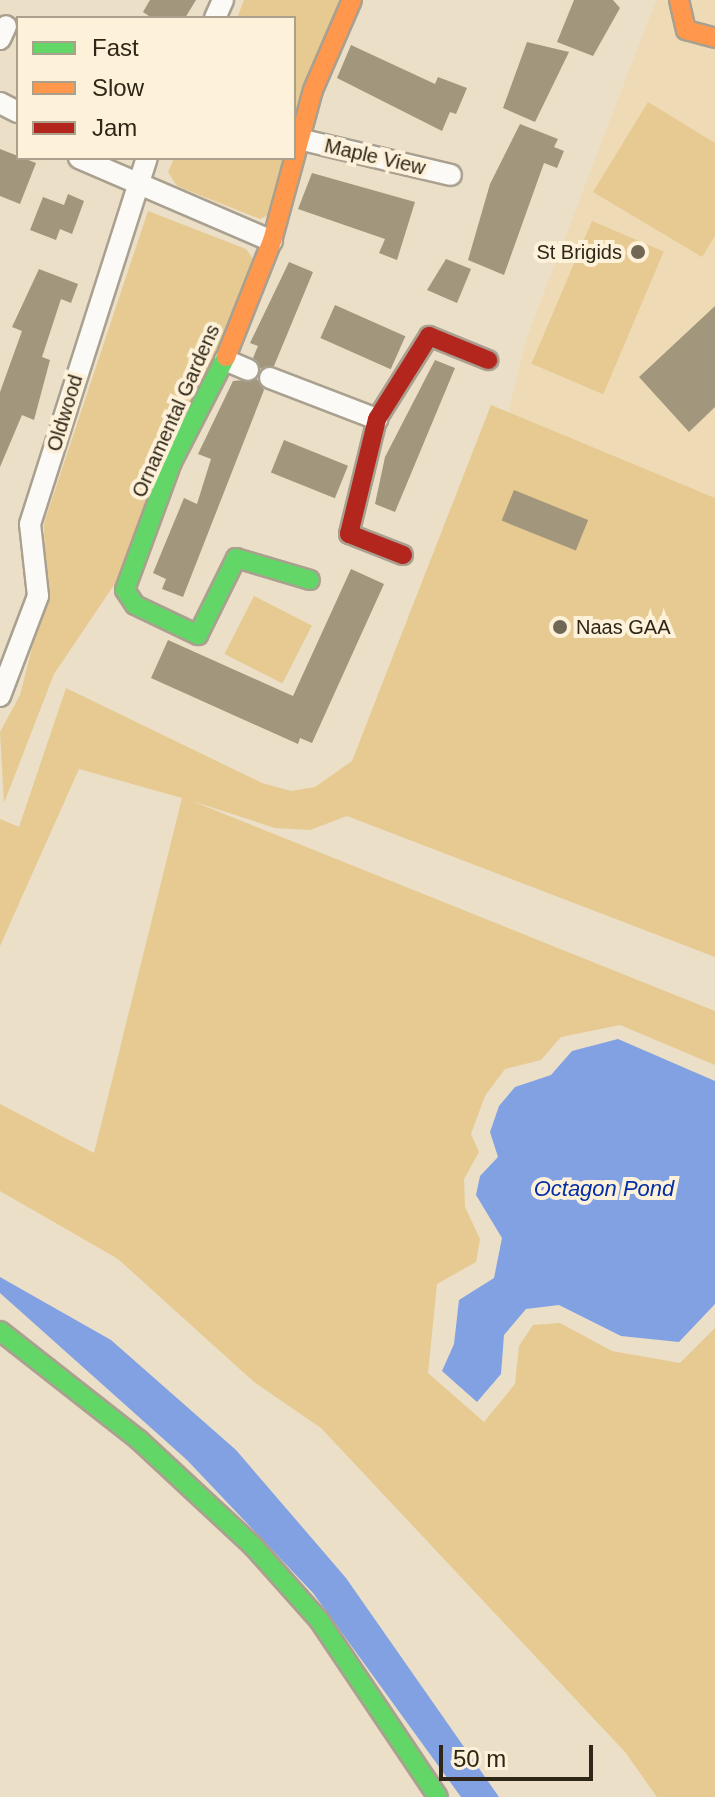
<!DOCTYPE html>
<style>
body{margin:0}
#map{position:relative;width:715px;height:1797px;overflow:hidden;background:#ebdfc8;font-family:Helvetica,sans-serif}
div>[style]{position:absolute}
[style*='--x']{left:calc(var(--x)*1px);top:calc(var(--y)*1px);width:calc(var(--w)*1px);rotate:calc(var(--a)*1deg)}
.built>*{inset:0;background:#eedbb6}
.green>*{inset:0;background:#e6ca91;transform-origin:0 0}
.water>*{inset:0;background:#82a1e3}
.building>*{inset:0;background:#a2967d;transform-origin:0 0}
.roads{filter:drop-shadow(2px 0 #a9a08f) drop-shadow(-2px 0 #a9a08f) drop-shadow(0 2px #a9a08f) drop-shadow(0 -2px #a9a08f)}
.street>*{height:20px;margin:-10px;padding:0 10px;transform-origin:10px;border-radius:10px;background:#fcfaf7}
.fast>*{height:18px;margin:-9px;padding:0 9px;transform-origin:9px;border-radius:9px;background:#63d668}
.slow>*{height:18px;margin:-9px;padding:0 9px;transform-origin:9px;border-radius:9px;background:#ff974d}
.jam>*{height:18px;margin:-9px;padding:0 9px;transform-origin:9px;border-radius:9px;background:#b3261e}
.dots>*{width:22px;height:22px;translate:-50% -50%;box-sizing:border-box;border:4px solid #fef1d9;border-radius:50%}
span{translate:-50% -50%;white-space:nowrap;text-align:center;line-height:1.15;-webkit-text-stroke:8px #fef1d9;paint-order:stroke}
.street-label{font-size:20px;color:#2e2616}
.poi-label{font-size:20px;color:#2e2616}
.right{translate:-100% -50%;text-align:right}
.left{translate:0 -50%;text-align:left}
.water-label{font-size:22px;color:#022fa7;font-style:italic}
.legend{position:absolute;left:16px;top:16px;width:280px;height:144px;box-sizing:border-box;background:#fef1d9;border:2px solid #aba08b;margin:0;padding:10px 14px;list-style:none;font-size:24px;color:#2e2616}
.legend li{display:flex;align-items:center;gap:16px;height:40px}
.legend b{width:40px;border:2px solid #aba08b}
.scale{position:absolute;left:439px;top:1745px;width:154px;height:36px;box-sizing:border-box;border:4px solid #2e2616;border-top:0;padding-left:10px;font-size:24px;line-height:28px;white-space:nowrap;color:#2e2616;-webkit-text-stroke:6px #fef1d9;paint-order:stroke}
</style>
<div id="map">
<div class="built">
<i style="clip-path:polygon(656px 0,715px 0,715px 498px,507px 417px,527px 337px)"></i>
</div>
<div class="green">
<i style="clip-path:polygon(244px 0,345px 0,294px 129px,294px 18px,237px 18px)"></i>
<i style="clip-path:polygon(648px 102px,715px 143px,715px 236px,702px 257px,593px 192px)"></i>
<i style="clip-path:polygon(174px 158px,287px 158px,273px 213px,260px 219px,177px 186px,168px 172px)"></i>
<i style="clip-path:polygon(148px 211px,246px 249px,256px 263px,114px 585px,54px 674px,4px 803px,0 732px,20px 695px,45px 597px,44px 523px)"></i>
<i style="left:592px;top:221px;width:78px;height:155px;rotate:23deg"></i>
<i style="clip-path:polygon(491px 405px,715px 498px,715px 957px,347px 816px,310px 830px,275px 828px,192px 801px,715px 1011px,715px 1065px,620px 1025px,561px 1037px,541px 1060px,505px 1069px,485px 1096px,471px 1134px,479px 1152px,464px 1179px,465px 1207px,480px 1239px,476px 1262px,437px 1284px,428px 1373px,484px 1422px,515px 1384px,519px 1346px,533px 1325px,560px 1323px,612px 1351px,680px 1363px,715px 1328px,715px 1797px,657px 1797px,625px 1752px,321px 1428px,254px 1382px,118px 1259px,0 1191px,0 1104px,94px 1153px,182px 798px,79px 769px,0 946px,0 819px,19px 827px,66px 688px,262px 783px,291px 791px,315px 787px,352px 761px)"></i>
<i style="left:254px;top:596px;width:65px;height:65px;rotate:27deg"></i>
</div>
<div class="water">
<i style="clip-path:polygon(618px 1039px,715px 1081px,715px 1304px,679px 1342px,621px 1336px,559px 1305px,526px 1309px,504px 1335px,501px 1374px,477px 1402px,442px 1371px,454px 1344px,459px 1300px,494px 1278px,502px 1238px,476px 1195px,480px 1176px,498px 1157px,490px 1132px,499px 1106px,515px 1087px,551px 1075px,572px 1051px)"></i>
<i style="clip-path:polygon(0 1277px,111px 1340px,236px 1450px,346px 1578px,499px 1797px,461px 1797px,313px 1593px,187px 1460px,0 1293px)"></i>
</div>
<div class="building">
<i style="clip-path:polygon(150px 0,196px 0,185px 18px,152px 18px,143px 12px)"></i>
<i style="clip-path:polygon(574px 0,613px 0,620px 8px,593px 56px,557px 42px)"></i>
<i style="clip-path:polygon(527px 42px,569px 52px,535px 122px,503px 108px)"></i>
<i style="clip-path:polygon(351px 45px,435px 84px,438px 77px,467px 88px,456px 114px,450px 112px,442px 131px,337px 78px)"></i>
<i style="clip-path:polygon(520px 124px,558px 139px,554px 147px,564px 151px,557px 168px,544px 163px,504px 275px,468px 260px,490px 184px)"></i>
<i style="clip-path:polygon(0 149px,36px 163px,20px 204px,0 196px)"></i>
<i style="clip-path:polygon(312px 173px,415px 202px,397px 260px,379px 253px,385px 239px,298px 209px)"></i>
<i style="clip-path:polygon(68px 194px,84px 201px,72px 234px,60px 229px,56px 240px,30px 230px,43px 197px,64px 205px)"></i>
<i style="clip-path:polygon(446px 259px,471px 269px,457px 303px,427px 290px)"></i>
<i style="clip-path:polygon(289px 262px,313px 272px,274px 366px,261px 369px,253px 358px,258px 346px,250px 343px)"></i>
<i style="clip-path:polygon(39px 269px,78px 284px,71px 303px,61px 299px,42px 357px,50px 360px,34px 420px,22px 415px,0 467px,0 392px,22px 331px,12px 327px)"></i>
<i style="left:335px;top:305px;width:77px;height:36px;rotate:24deg"></i>
<i style="clip-path:polygon(715px 306px,715px 407px,689px 432px,639px 377px)"></i>
<i style="clip-path:polygon(435px 360px,455px 368px,395px 512px,375px 504px,385px 457px)"></i>
<i style="clip-path:polygon(257px 379px,264px 390px,183px 597px,162px 589px,166px 579px,153px 573px,184px 498px,197px 504px,211px 459px,198px 454px,233px 381px)"></i>
<i style="left:284px;top:440px;width:69px;height:35px;rotate:22deg"></i>
<i style="left:514px;top:490px;width:80px;height:33px;rotate:22deg"></i>
<i style="clip-path:polygon(351px 569px,384px 584px,312px 743px,300px 738px,298px 744px,151px 678px,168px 640px,293px 696px)"></i>
</div>
<div class="roads">
<div class="street">
<i style="--x:215;--y:18;--w:20;--a:-66"></i>
<i style="--x:0;--y:39;--w:14;--a:-65"></i>
<i style="--x:0;--y:103;--w:20;--a:27"></i>
<i style="--x:299;--y:139;--w:156;--a:13.3"></i>
<i style="--x:79;--y:158;--w:210;--a:23.3"></i>
<i style="--x:225;--y:360;--w:25;--a:23"></i>
<i style="--x:270;--y:378;--w:115;--a:21"></i>
<i style="--x:0;--y:696;--w:107;--a:-69.2"></i>
<i style="--x:38;--y:596;--w:72;--a:-96.3"></i>
<i style="--x:30;--y:524;--w:384;--a:-72.3"></i>
</div>
<div class="fast">
<i style="--x:226;--y:357;--w:118;--a:117.2"></i>
<i style="--x:172;--y:462;--w:136;--a:110.2"></i>
<i style="--x:125;--y:590;--w:18;--a:56"></i>
<i style="--x:135;--y:605;--w:70;--a:25.5"></i>
<i style="--x:198;--y:635;--w:86;--a:-63.7"></i>
<i style="--x:236;--y:558;--w:77;--a:16.6"></i>
<i style="--x:0;--y:1331;--w:177;--a:38.1"></i>
<i style="--x:139;--y:1440;--w:156;--a:42.9"></i>
<i style="--x:253;--y:1546;--w:99;--a:48.3"></i>
<i style="--x:319;--y:1620;--w:213;--a:56.1"></i>
</div>
<div class="slow">
<i style="--x:679;--y:0;--w:31;--a:77"></i>
<i style="--x:686;--y:30;--w:30;--a:15"></i>
<i style="--x:226;--y:357;--w:125;--a:-68.4"></i>
<i style="--x:272;--y:241;--w:156;--a:-74.8"></i>
<i style="--x:313;--y:90;--w:98;--a:-66.6"></i>
</div>
<div class="jam">
<i style="--x:403;--y:555;--w:58;--a:-158.7"></i>
<i style="--x:349;--y:534;--w:118;--a:-76.3"></i>
<i style="--x:377;--y:419;--w:98;--a:-57.9"></i>
<i style="--x:429;--y:336;--w:64;--a:22.1"></i>
</div>
</div>
<div class="dots">
<i style="left:638px;top:252px;background:#706754"></i>
<i style="left:560px;top:627px;background:#706754"></i>
</div>
<div class="street-label">
<span style="left:375px;top:157px;rotate:13deg">Maple View</span>
<span style="left:176px;top:411px;rotate:-66deg">Ornamental Gardens</span>
<span style="left:65px;top:413px;rotate:-73deg">Oldwood</span>
</div>
<div class="poi-label">
<span class="right" style="left:622px;top:252px">St Brigids</span>
<span class="left" style="left:576px;top:627px">Naas GAA</span>
</div>
<div class="water-label">
<span style="left:604px;top:1189px">Octagon Pond</span>
</div>
<ul class="legend">
<li><b style="height:10px;background:#63d668"></b>Fast</li>
<li><b style="height:10px;background:#ff974d"></b>Slow</li>
<li><b style="height:10px;background:#b3261e"></b>Jam</li>
</ul>
<div class="scale">50 m</div>
</div>
